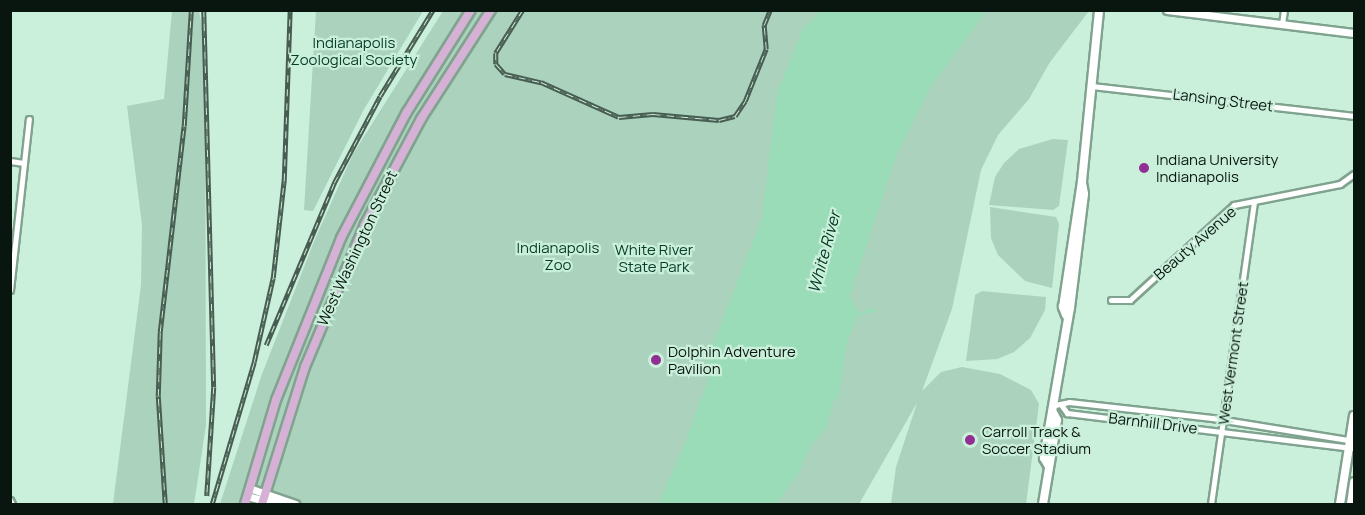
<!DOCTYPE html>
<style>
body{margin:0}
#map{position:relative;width:1365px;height:515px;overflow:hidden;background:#caefda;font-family:Manrope,sans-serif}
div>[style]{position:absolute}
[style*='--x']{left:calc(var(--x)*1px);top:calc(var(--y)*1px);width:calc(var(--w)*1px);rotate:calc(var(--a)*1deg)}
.green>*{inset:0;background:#aad2bc}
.water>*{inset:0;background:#9adbb8}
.roads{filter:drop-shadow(2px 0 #80a38f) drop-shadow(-2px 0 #80a38f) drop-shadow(0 2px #80a38f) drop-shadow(0 -2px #80a38f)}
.minor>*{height:5px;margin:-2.5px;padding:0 2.5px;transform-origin:2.5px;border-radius:2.5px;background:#fff}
.tertiary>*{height:7px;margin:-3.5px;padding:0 3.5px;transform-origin:3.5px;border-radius:3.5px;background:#fff}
.secondary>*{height:8px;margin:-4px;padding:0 4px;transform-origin:4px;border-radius:4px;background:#fff}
.primary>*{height:8px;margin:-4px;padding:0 4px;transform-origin:4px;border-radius:4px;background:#d6b1d6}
.rail>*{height:4.5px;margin-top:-2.25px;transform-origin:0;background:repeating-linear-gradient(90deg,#caefda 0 7px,#485d52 0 14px);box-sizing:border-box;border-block:2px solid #485d52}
.dots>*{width:16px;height:16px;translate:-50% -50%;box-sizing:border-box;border:3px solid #caefda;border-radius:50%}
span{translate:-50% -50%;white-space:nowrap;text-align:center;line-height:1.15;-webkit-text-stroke:4.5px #caefda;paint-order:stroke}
.park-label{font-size:15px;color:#053c26}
.street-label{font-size:15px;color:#08160f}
.poi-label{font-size:15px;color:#08160f}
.left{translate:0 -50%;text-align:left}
.water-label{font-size:16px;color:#00351f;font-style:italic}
.frame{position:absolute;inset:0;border:12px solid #08160f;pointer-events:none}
</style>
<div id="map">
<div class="green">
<i style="clip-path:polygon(172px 11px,199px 11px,205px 42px,206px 425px,194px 504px,113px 504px,141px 285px,142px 225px,127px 106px,164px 99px)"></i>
<i style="clip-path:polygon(316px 11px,423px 11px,363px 111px,313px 211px,304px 210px)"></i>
<i style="clip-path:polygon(443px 11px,1089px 11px,1050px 62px,1029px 99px,998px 135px,981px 170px,952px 309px,922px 391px,941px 372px,962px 367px,1000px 374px,1031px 390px,1039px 404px,1026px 504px,891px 504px,896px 467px,917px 403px,859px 504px,220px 504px,262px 374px,315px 239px,353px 154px)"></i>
<i style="clip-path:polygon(1053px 139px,1068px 140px,1059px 206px,1053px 210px,989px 205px,995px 177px,1004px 163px,1019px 149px)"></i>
<i style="clip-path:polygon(990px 207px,1056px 217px,1059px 224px,1052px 288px,1025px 281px,998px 255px,991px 238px)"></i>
<i style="clip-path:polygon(982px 291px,1046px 297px,1045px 310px,1030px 338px,1014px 352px,997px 359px,966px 361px,975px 295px)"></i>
</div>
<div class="water">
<i style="clip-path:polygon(821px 10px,987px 11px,931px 86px,897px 154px,850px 296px,859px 314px,870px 308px,877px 311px,857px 317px,847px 342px,838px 400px,834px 399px,826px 428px,810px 447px,797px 476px,776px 504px,658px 504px,684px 446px,710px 374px,706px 362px,762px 218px,777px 93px,803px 29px)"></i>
</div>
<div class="roads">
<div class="minor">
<i style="--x:1282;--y:24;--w:14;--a:-82"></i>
<i style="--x:1092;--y:86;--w:264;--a:6.5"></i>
<i style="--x:10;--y:161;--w:14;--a:8"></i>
<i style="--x:10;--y:290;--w:172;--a:-83.7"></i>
<i style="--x:1111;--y:300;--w:19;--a:0"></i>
<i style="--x:1130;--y:300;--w:141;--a:-42.4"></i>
<i style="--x:1234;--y:205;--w:108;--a:-11.2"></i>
<i style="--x:1340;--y:184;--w:17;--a:-36"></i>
<i style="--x:1055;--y:405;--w:14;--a:-12"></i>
<i style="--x:1069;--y:402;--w:144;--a:6.4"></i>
<i style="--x:1212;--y:418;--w:144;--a:9.2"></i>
<i style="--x:1062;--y:406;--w:9;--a:54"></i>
<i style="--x:1067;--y:413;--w:289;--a:7"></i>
<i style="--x:10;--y:500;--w:4;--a:63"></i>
<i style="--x:1211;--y:504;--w:306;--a:-81.9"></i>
</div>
<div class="tertiary">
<i style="--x:1167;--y:10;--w:188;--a:7"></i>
<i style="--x:249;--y:488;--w:49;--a:19.2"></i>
<i style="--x:247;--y:496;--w:30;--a:15"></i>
</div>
<div class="secondary">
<i style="--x:1066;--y:315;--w:9;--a:-111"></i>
<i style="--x:1063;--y:307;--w:127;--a:-81.4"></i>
<i style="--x:1082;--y:181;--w:172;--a:-84.3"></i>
<i style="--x:1048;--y:465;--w:8;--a:-120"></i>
<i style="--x:1044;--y:458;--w:152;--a:-80.2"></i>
<i style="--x:1070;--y:308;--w:115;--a:-83"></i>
<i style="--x:1084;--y:194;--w:11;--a:-100"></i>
<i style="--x:1043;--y:504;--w:85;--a:-80.5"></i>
<i style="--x:1057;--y:420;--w:7;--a:-117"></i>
<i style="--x:1340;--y:504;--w:89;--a:-81"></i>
<i style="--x:1351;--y:504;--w:22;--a:-82"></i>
</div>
<div class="primary">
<i style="--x:245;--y:504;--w:109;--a:-73.4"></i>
<i style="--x:276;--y:400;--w:175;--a:-68.1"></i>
<i style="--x:341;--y:238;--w:142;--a:-62.4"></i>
<i style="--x:407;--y:112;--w:120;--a:-57.9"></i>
<i style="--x:262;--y:504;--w:144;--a:-72.6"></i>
<i style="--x:305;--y:367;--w:155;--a:-67.2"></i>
<i style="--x:365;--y:224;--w:119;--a:-61.9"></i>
<i style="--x:421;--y:119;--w:130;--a:-57.3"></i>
</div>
</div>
<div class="rail">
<i style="--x:204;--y:10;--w:377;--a:88.5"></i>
<i style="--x:214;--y:387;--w:109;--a:93.7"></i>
<i style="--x:523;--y:10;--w:51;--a:122.1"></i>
<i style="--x:496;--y:53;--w:11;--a:90"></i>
<i style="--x:496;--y:64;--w:13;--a:48"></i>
<i style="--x:505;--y:74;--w:37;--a:13"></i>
<i style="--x:541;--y:82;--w:85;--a:24.2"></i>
<i style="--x:619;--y:117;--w:34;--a:-5"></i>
<i style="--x:653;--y:114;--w:66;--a:5.2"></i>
<i style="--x:719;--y:120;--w:16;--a:-14"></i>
<i style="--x:735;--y:116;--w:18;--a:-56"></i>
<i style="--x:745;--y:101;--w:56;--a:-68"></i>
<i style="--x:766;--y:49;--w:24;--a:-95"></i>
<i style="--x:764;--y:25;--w:16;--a:-68"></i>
<i style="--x:266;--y:345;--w:176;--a:-67.2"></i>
<i style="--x:334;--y:183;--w:98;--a:-62.1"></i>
<i style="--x:380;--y:96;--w:101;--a:-58.4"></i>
<i style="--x:165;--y:504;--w:108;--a:-93.7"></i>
<i style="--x:158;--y:396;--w:64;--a:-88.2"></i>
<i style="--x:160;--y:332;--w:207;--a:-83.4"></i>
<i style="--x:184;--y:126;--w:116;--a:-86.5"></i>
<i style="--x:212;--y:504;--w:148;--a:-73.5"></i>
<i style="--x:254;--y:362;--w:86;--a:-77.3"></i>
<i style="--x:273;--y:278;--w:99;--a:-83.6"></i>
<i style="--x:284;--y:180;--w:170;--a:-88"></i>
</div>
<div class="dots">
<i style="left:1144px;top:168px;background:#922e94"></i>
<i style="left:656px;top:360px;background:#922e94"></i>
<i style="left:970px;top:440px;background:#922e94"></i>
</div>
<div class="park-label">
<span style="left:354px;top:51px">Indianapolis<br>Zoological Society</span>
<span style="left:558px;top:256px">Indianapolis<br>Zoo</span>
<span style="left:654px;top:258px">White River<br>State Park</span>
</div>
<div class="street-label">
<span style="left:1223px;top:100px;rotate:7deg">Lansing Street</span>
<span style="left:1195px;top:243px;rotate:-41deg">Beauty Avenue</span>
<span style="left:357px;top:248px;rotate:-65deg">West Washington Street</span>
<span style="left:1233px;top:353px;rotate:-82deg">West Vermont Street</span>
<span style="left:1153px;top:423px;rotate:7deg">Barnhill Drive</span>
</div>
<div class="poi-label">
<span class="left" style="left:1156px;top:168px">Indiana University<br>Indianapolis</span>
<span class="left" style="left:668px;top:360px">Dolphin Adventure<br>Pavilion</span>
<span class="left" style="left:982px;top:440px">Carroll Track &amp;<br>Soccer Stadium</span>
</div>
<div class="water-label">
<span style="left:824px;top:252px;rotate:-75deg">White River</span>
</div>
<div class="frame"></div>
</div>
